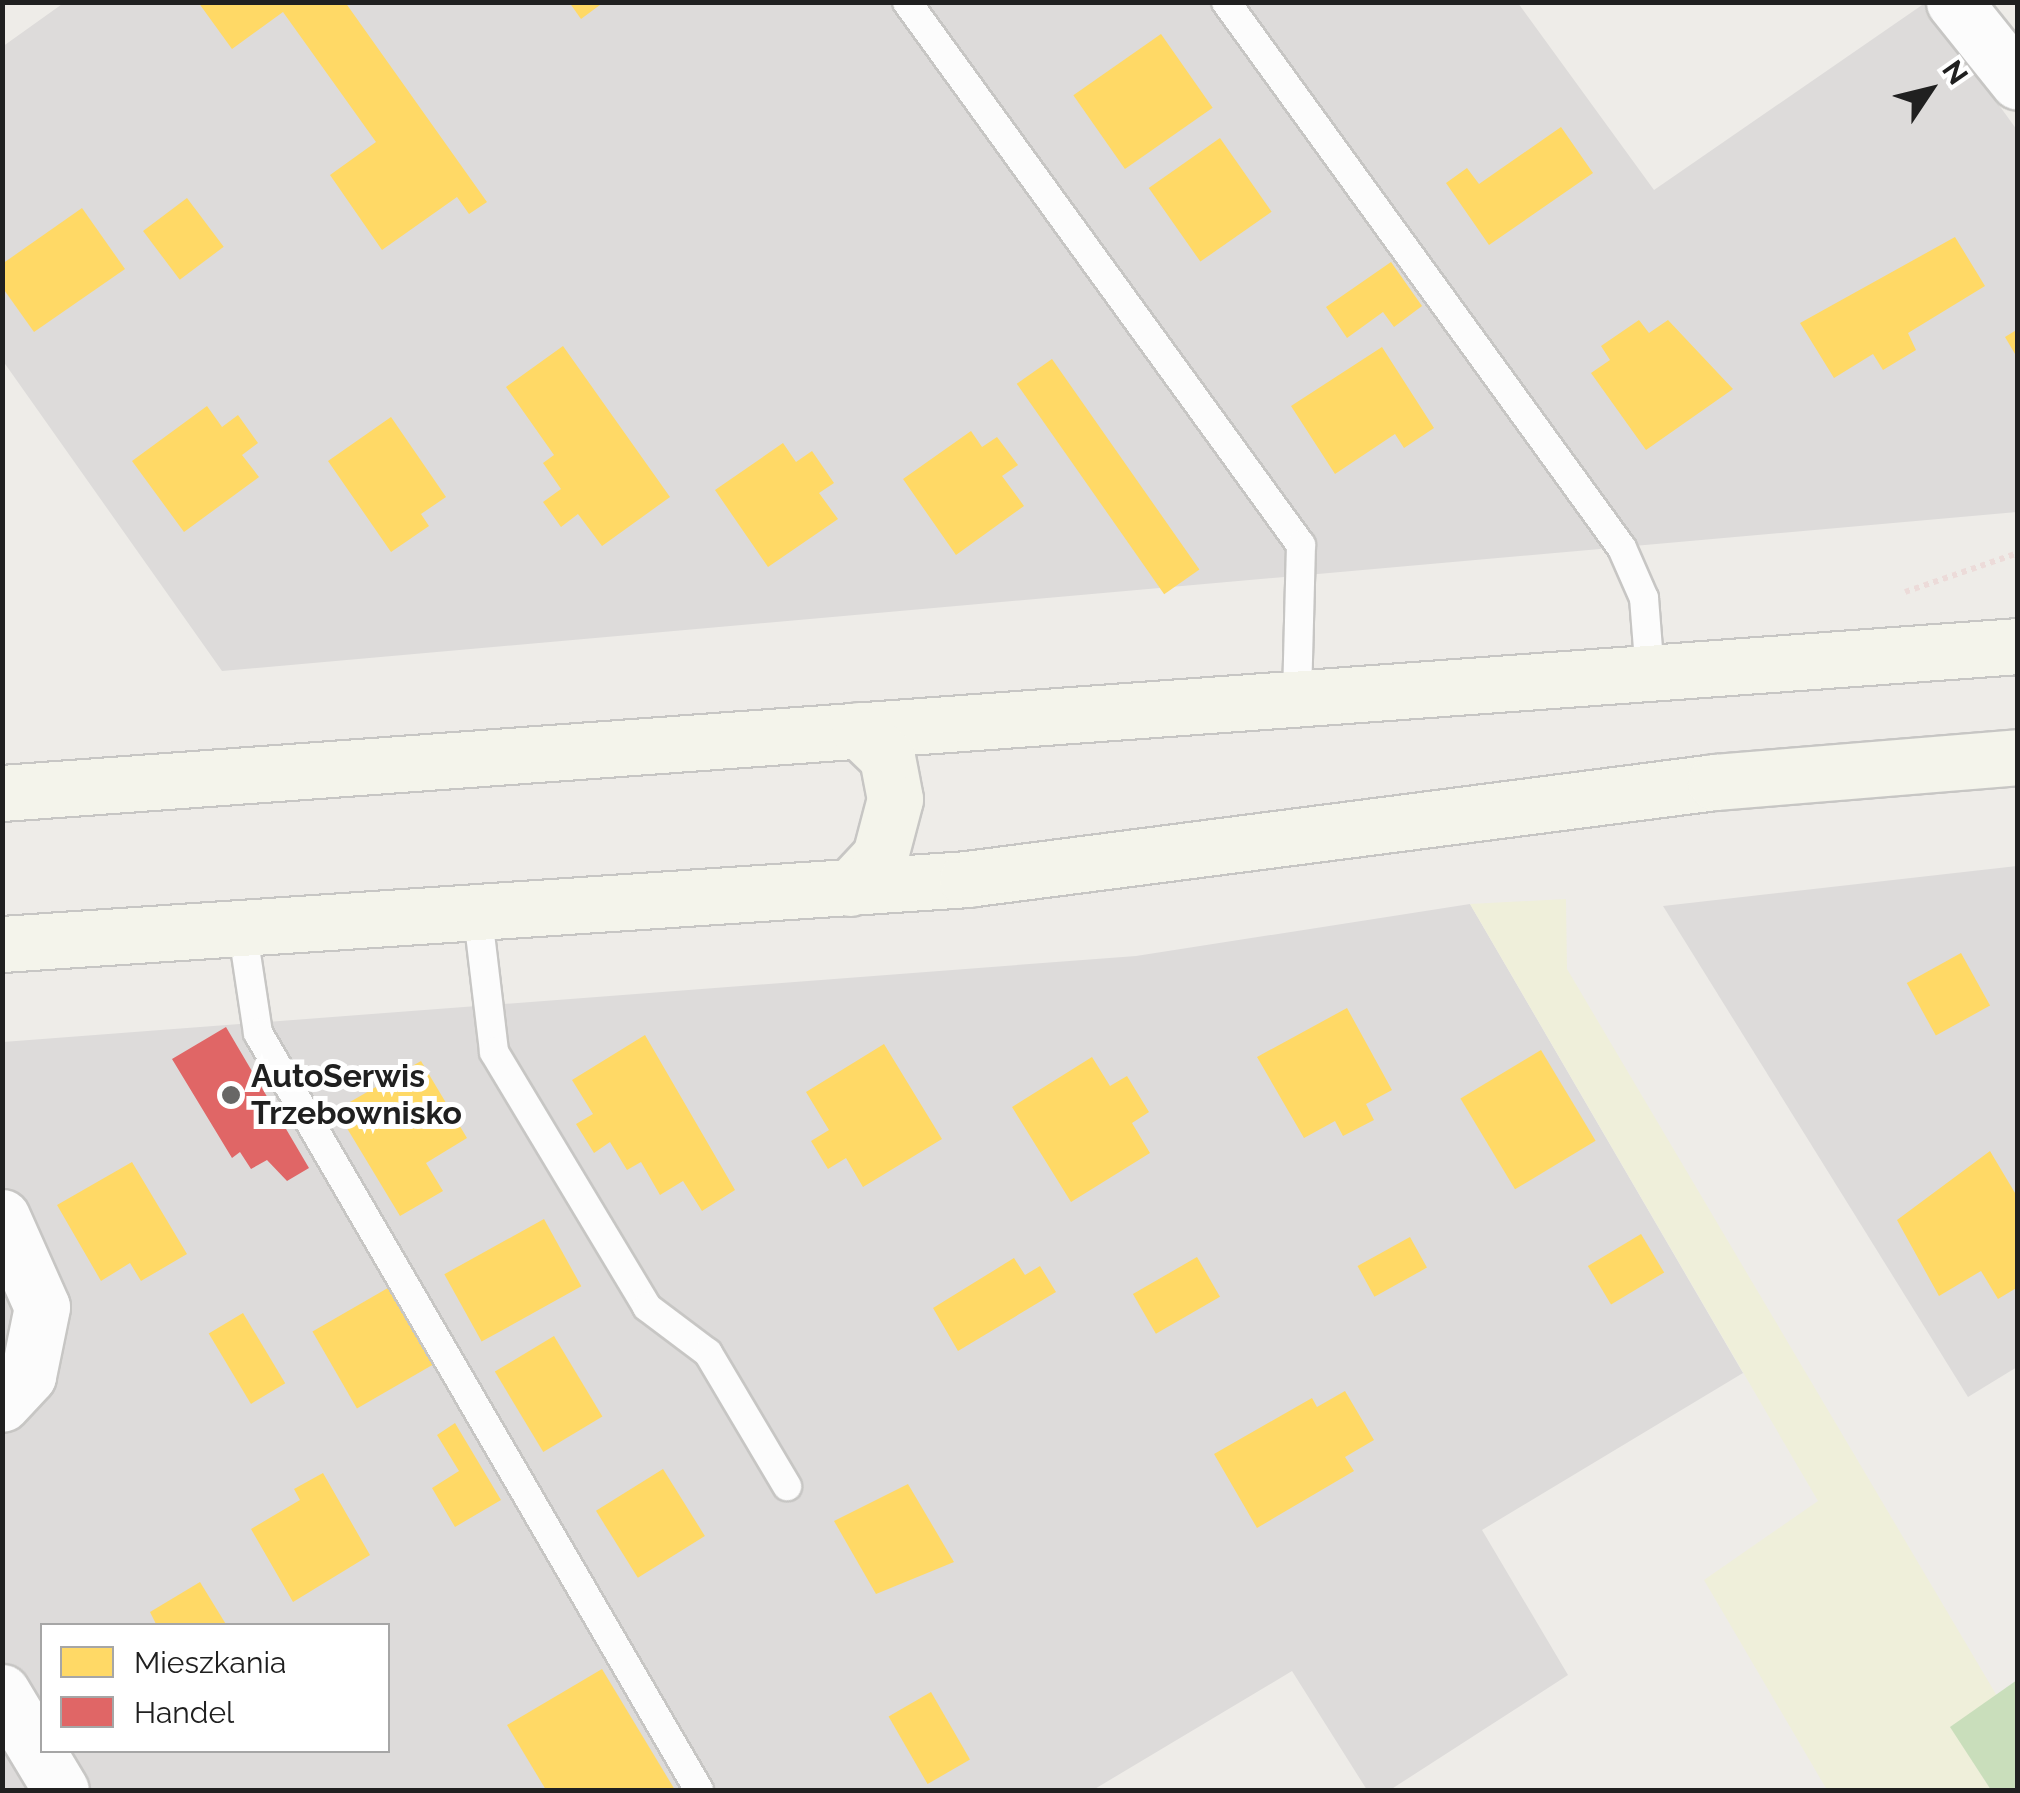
<!DOCTYPE html>
<style>
body{margin:0}
#map{position:relative;width:2020px;height:1793px;overflow:hidden;background:#eeece8;font-family:Raleway,sans-serif}
div>[style]{position:absolute}
[style*='--x']{left:calc(var(--x)*1px);top:calc(var(--y)*1px);width:calc(var(--w)*1px);rotate:calc(var(--a)*1deg)}
.residential>*{inset:0;background:#dddbda}
.farmland>*{inset:0;background:#efefda}
.forest>*{inset:0;background:#c9debb}
.homes>*{inset:0;background:#ffd966;transform-origin:0 0}
.shops>*{inset:0;background:#e06666}
.path>*{height:6px;margin-top:-3px;transform-origin:0;background:repeating-linear-gradient(90deg,#ecdbd9 0 5px,transparent 0 10px)}
.roads{filter:drop-shadow(2px 0 #c7c6c4) drop-shadow(-2px 0 #c7c6c4) drop-shadow(0 2px #c7c6c4) drop-shadow(0 -2px #c7c6c4)}
.service>*{height:28px;margin:-14px;padding:0 14px;transform-origin:14px;border-radius:14px;background:#fcfcfc}
.minor>*{height:55px;margin:-27.5px;padding:0 27.5px;transform-origin:27.5px;border-radius:27.5px;background:#fcfcfc}
.secondary>*{height:55px;margin:-27.5px;padding:0 27.5px;transform-origin:27.5px;border-radius:27.5px;background:#f4f4eb}
.dots>*{width:28px;height:28px;translate:-50% -50%;box-sizing:border-box;border:5px solid #fff;border-radius:50%}
span{translate:-50% -50%;white-space:nowrap;text-align:center;line-height:1.15;-webkit-text-stroke:10px #fff;paint-order:stroke}
.poi-label{font-size:32px;color:#202020;font-weight:700}
.left{translate:0 -50%;text-align:left}
.frame{position:absolute;inset:0;border:5px solid #202020;pointer-events:none}
.legend{position:absolute;left:40px;top:1623px;width:350px;height:130px;box-sizing:border-box;background:#fff;border:2px solid #a6a6a6;margin:0;padding:12px 18px;list-style:none;font-size:30px;color:#202020}
.legend li{display:flex;align-items:center;gap:20px;height:50px}
.legend b{width:50px;border:2px solid #a6a6a6}
.north{position:absolute;left:1880px;top:40px;width:100px;height:100px;-webkit-text-stroke:8px #fff;paint-order:stroke;rotate:55deg;font-size:28px;font-weight:700;line-height:40px;text-align:center;color:#202020}
.north::after{content:'';display:block;margin:auto;width:35px;height:45px;background:#202020;clip-path:polygon(50% 0,100% 100%,50% 72%,0 100%)}
</style>
<div id="map">
<div class="residential">
<i style="clip-path:polygon(65px 2px,1518px 3px,1654px 190px,1925px 3px,2017px 130px,2017px 512px,222px 671px,3px 361px,2px 47px)"></i>
<i style="clip-path:polygon(2017px 866px,2017px 1367px,1968px 1397px,1663px 906px)"></i>
<i style="clip-path:polygon(evenodd,1470px 904px,1743px 1373px,1482px 1530px,1568px 1675px,1390px 1790px,1367px 1790px,1292px 1671px,1093px 1790px,3px 1790px,3px 1042px,1136px 956px,1470px 904px,42px 1626px,388px 1626px,388px 1750px,42px 1750px,42px 1626px)"></i>
</div>
<div class="farmland">
<i style="clip-path:polygon(1566px 899px,1567px 969px,1997px 1696px,1951px 1727px,1991px 1790px,1827px 1790px,1704px 1580px,1818px 1501px,1470px 904px)"></i>
</div>
<div class="forest">
<i style="clip-path:polygon(2017px 1680px,2017px 1790px,1991px 1790px,1950px 1727px)"></i>
</div>
<div class="homes">
<i style="clip-path:polygon(198px 2px,345px 2px,487px 202px,469px 214px,457px 197px,382px 250px,330px 175px,376px 142px,283px 12px,232px 49px)"></i>
<i style="clip-path:polygon(569px 2px,604px 2px,581px 19px)"></i>
<i style="left:1161px;top:34px;width:90px;height:107px;rotate:55deg"></i>
<i style="clip-path:polygon(1561px 127px,1593px 173px,1489px 245px,1446px 183px,1467px 168px,1479px 184px)"></i>
<i style="left:1220px;top:138px;width:90px;height:87px;rotate:55deg"></i>
<i style="left:187px;top:198px;width:61px;height:55px;rotate:53deg"></i>
<i style="clip-path:polygon(82px 208px,125px 269px,34px 332px,2px 287px,2px 264px)"></i>
<i style="clip-path:polygon(1955px 237px,1985px 286px,1908px 333px,1916px 350px,1883px 370px,1873px 354px,1834px 378px,1800px 323px)"></i>
<i style="clip-path:polygon(1391px 262px,1422px 306px,1394px 327px,1383px 312px,1347px 338px,1326px 307px)"></i>
<i style="clip-path:polygon(1639px 320px,1649px 333px,1668px 320px,1733px 389px,1646px 450px,1591px 373px,1610px 360px,1601px 346px)"></i>
<i style="clip-path:polygon(2018px 329px,2018px 359px,2005px 337px)"></i>
<i style="clip-path:polygon(563px 346px,670px 497px,602px 546px,578px 514px,561px 527px,543px 502px,561px 489px,543px 463px,554px 455px,506px 387px)"></i>
<i style="clip-path:polygon(1382px 347px,1434px 428px,1404px 448px,1395px 434px,1335px 474px,1291px 406px)"></i>
<i style="left:1052px;top:359px;width:257px;height:43px;rotate:55deg"></i>
<i style="clip-path:polygon(207px 406px,222px 427px,238px 415px,258px 443px,242px 455px,259px 477px,184px 532px,132px 461px)"></i>
<i style="clip-path:polygon(391px 417px,446px 497px,421px 514px,429px 526px,391px 552px,328px 461px)"></i>
<i style="clip-path:polygon(971px 431px,982px 447px,997px 437px,1018px 465px,1002px 476px,1024px 506px,956px 555px,903px 479px)"></i>
<i style="clip-path:polygon(783px 443px,796px 462px,812px 451px,834px 483px,819px 493px,838px 519px,768px 567px,715px 490px)"></i>
<i style="left:1961px;top:953px;width:60px;height:62px;rotate:61deg"></i>
<i style="clip-path:polygon(1347px 1008px,1392px 1090px,1366px 1104px,1374px 1120px,1343px 1136px,1335px 1121px,1304px 1138px,1257px 1057px)"></i>
<i style="clip-path:polygon(645px 1035px,735px 1190px,702px 1211px,683px 1181px,660px 1195px,641px 1162px,627px 1170px,610px 1142px,594px 1153px,576px 1124px,593px 1114px,572px 1080px)"></i>
<i style="clip-path:polygon(884px 1044px,942px 1139px,863px 1187px,846px 1158px,828px 1169px,811px 1141px,829px 1130px,806px 1092px)"></i>
<i style="left:1541px;top:1050px;width:106px;height:94px;rotate:59deg"></i>
<i style="clip-path:polygon(1092px 1057px,1110px 1086px,1127px 1076px,1149px 1112px,1132px 1123px,1150px 1153px,1071px 1202px,1012px 1107px)"></i>
<i style="clip-path:polygon(421px 1061px,467px 1138px,426px 1163px,443px 1191px,400px 1216px,336px 1110px)"></i>
<i style="clip-path:polygon(1990px 1151px,2018px 1198px,2018px 1287px,1998px 1299px,1981px 1271px,1939px 1296px,1897px 1220px)"></i>
<i style="clip-path:polygon(132px 1162px,187px 1254px,141px 1281px,130px 1263px,101px 1281px,57px 1205px)"></i>
<i style="left:544px;top:1219px;width:77px;height:114px;rotate:61deg"></i>
<i style="left:1641px;top:1234px;width:45px;height:62px;rotate:59deg"></i>
<i style="left:1410px;top:1237px;width:35px;height:60px;rotate:61deg"></i>
<i style="left:1197px;top:1257px;width:46px;height:74px;rotate:60deg"></i>
<i style="clip-path:polygon(1014px 1258px,1025px 1275px,1040px 1266px,1056px 1292px,958px 1351px,933px 1308px)"></i>
<i style="left:393px;top:1285px;width:89px;height:93px;rotate:60deg"></i>
<i style="left:243px;top:1313px;width:82px;height:40px;rotate:59deg"></i>
<i style="left:554px;top:1336px;width:94px;height:69px;rotate:59deg"></i>
<i style="clip-path:polygon(1345px 1391px,1374px 1440px,1345px 1457px,1354px 1471px,1257px 1528px,1214px 1454px,1312px 1398px,1317px 1407px)"></i>
<i style="clip-path:polygon(455px 1423px,501px 1500px,455px 1527px,432px 1488px,459px 1471px,437px 1435px)"></i>
<i style="left:663px;top:1469px;width:79px;height:79px;rotate:58deg"></i>
<i style="clip-path:polygon(323px 1473px,370px 1555px,293px 1602px,251px 1529px,300px 1500px,294px 1489px)"></i>
<i style="clip-path:polygon(908px 1484px,954px 1562px,876px 1594px,834px 1521px)"></i>
<i style="clip-path:polygon(200px 1582px,227px 1626px,157px 1626px,150px 1612px)"></i>
<i style="clip-path:polygon(602px 1669px,675px 1790px,546px 1790px,507px 1725px)"></i>
<i style="left:931px;top:1692px;width:78px;height:49px;rotate:60deg"></i>
</div>
<div class="shops">
<i style="clip-path:polygon(226px 1027px,309px 1168px,287px 1181px,267px 1160px,251px 1169px,240px 1152px,232px 1158px,172px 1059px)"></i>
</div>
<div class="path">
<i style="--x:1905;--y:592;--w:120;--a:-19"></i>
</div>
<div class="roads">
<div class="service">
<i style="--x:907;--y:2;--w:671;--a:54.04"></i>
<i style="--x:1301;--y:545;--w:156;--a:91.5"></i>
<i style="--x:1226;--y:2;--w:674;--a:54.05"></i>
<i style="--x:1622;--y:548;--w:55;--a:66.3"></i>
<i style="--x:1644;--y:598;--w:77;--a:85.5"></i>
<i style="--x:478;--y:917;--w:136;--a:83.2"></i>
<i style="--x:494;--y:1052;--w:297;--a:59"></i>
<i style="--x:647;--y:1307;--w:76;--a:37"></i>
<i style="--x:708;--y:1353;--w:155;--a:59.3"></i>
<i style="--x:243;--y:934;--w:100;--a:81.4"></i>
<i style="--x:258;--y:1033;--w:876;--a:59.78"></i>
</div>
<div class="minor">
<i style="--x:1954;--y:2;--w:102;--a:51.3"></i>
<i style="--x:2;--y:1217;--w:98;--a:66"></i>
<i style="--x:42;--y:1307;--w:70;--a:101.5"></i>
<i style="--x:28;--y:1376;--w:38;--a:133"></i>
<i style="--x:2;--y:1692;--w:114;--a:59"></i>
</div>
<div class="secondary">
<i style="--x:2;--y:793;--w:2021;--a:-4.17"></i>
<i style="--x:850;--y:888;--w:44;--a:-46.8"></i>
<i style="--x:880;--y:856;--w:59;--a:-75.3"></i>
<i style="--x:895;--y:799;--w:43;--a:-100.8"></i>
<i style="--x:887;--y:757;--w:39;--a:-136"></i>
<i style="--x:2;--y:944;--w:967;--a:-3.85"></i>
<i style="--x:967;--y:879;--w:754;--a:-7.39"></i>
<i style="--x:1715;--y:782;--w:304;--a:-4.7"></i>
</div>
</div>
<div class="dots">
<i style="left:231px;top:1095px;background:#686766"></i>
</div>
<div class="poi-label">
<span class="left" style="left:251px;top:1095px">AutoSerwis<br>Trzebownisko</span>
</div>
<div class="frame"></div>
<ul class="legend">
<li><b style="height:28px;background:#ffd966"></b>Mieszkania</li>
<li><b style="height:28px;background:#e06666"></b>Handel</li>
</ul>
<div class="north">N</div>
</div>
